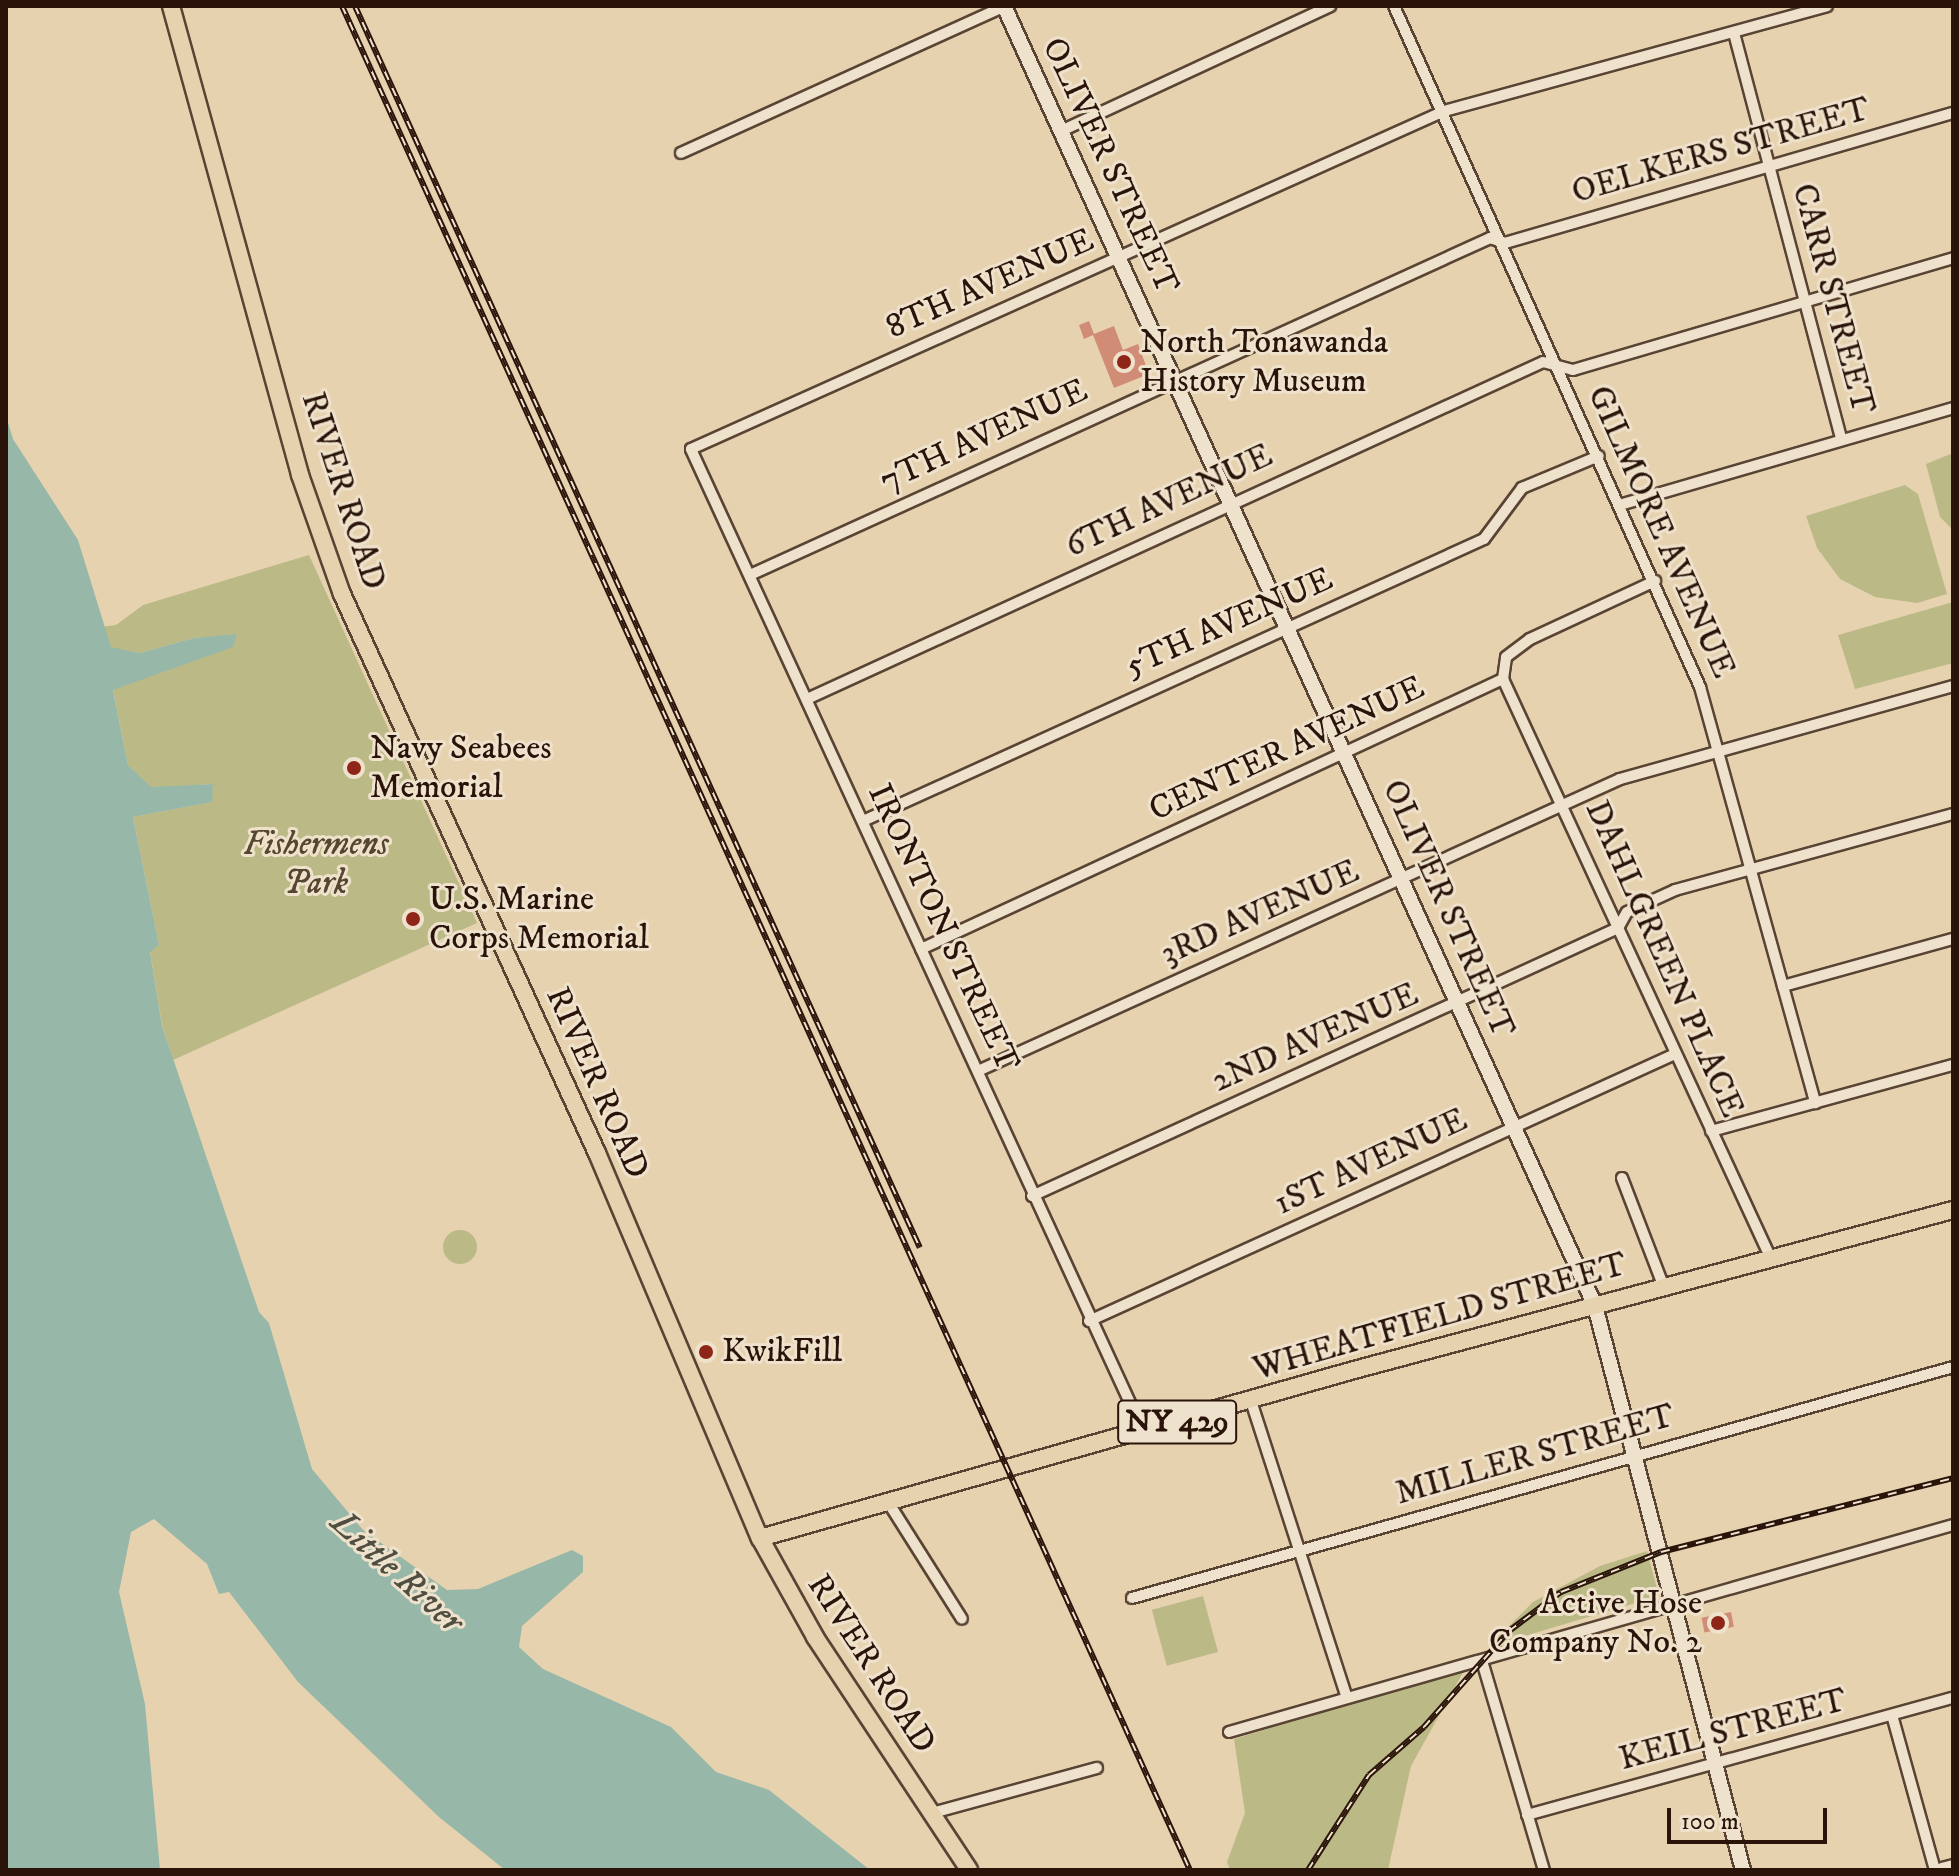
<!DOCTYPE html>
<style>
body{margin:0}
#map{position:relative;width:1959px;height:1876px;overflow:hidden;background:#e7d2b0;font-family:"IM FELL DW Pica",serif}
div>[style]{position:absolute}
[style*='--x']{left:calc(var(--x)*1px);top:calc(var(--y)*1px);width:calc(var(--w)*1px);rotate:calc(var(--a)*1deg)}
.green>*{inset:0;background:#bbba87;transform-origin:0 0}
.round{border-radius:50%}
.water>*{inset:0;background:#97b8a8}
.building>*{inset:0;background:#d08c75;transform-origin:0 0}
.roads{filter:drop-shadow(2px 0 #594434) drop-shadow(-2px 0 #594434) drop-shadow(0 2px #594434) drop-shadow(0 -2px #594434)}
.street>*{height:10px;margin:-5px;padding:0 5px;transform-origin:5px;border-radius:5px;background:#efe2cc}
.secondary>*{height:14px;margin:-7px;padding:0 7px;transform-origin:7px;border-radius:7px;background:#efe2cc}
.primary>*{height:16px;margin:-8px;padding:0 8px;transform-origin:8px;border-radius:8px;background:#e7d2b0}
.rail>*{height:6px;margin-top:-3px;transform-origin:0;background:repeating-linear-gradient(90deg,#efe2cc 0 9px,#2a140a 0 18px);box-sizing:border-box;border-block:2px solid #2a140a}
.dots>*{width:22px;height:22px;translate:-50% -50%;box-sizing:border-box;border:4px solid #efe2cc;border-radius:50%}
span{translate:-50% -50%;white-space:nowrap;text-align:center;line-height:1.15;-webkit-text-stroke:6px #efe2cc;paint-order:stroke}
.shield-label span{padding:2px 6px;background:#efe2cc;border:2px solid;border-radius:6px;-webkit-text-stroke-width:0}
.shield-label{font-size:32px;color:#2a140a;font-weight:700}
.street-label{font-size:34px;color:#2a140a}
.poi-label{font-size:34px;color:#2a140a}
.left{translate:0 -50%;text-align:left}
.right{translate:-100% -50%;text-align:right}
.park-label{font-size:34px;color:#564630;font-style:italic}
.water-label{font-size:36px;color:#504d41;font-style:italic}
.frame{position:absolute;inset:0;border:8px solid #2a140a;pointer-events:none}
.scale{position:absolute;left:1667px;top:1808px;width:160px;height:36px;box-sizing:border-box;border:4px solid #2a140a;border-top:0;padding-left:10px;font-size:24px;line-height:28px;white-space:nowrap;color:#2a140a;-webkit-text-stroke:6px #efe2cc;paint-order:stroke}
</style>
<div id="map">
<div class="green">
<i style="clip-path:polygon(1953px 453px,1953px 530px,1940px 517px,1926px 464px)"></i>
<i style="clip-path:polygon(1905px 485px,1918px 494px,1947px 594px,1917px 603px,1875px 597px,1840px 579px,1817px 548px,1806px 516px)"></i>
<i style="clip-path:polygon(309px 555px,477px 923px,173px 1060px,162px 1025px,150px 951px,159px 945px,133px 817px,211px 802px,212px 784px,151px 788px,128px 765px,113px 689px,236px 635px,194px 638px,140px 653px,111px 648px,101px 627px,116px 625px,143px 605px)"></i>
<i style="clip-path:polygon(1953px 602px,1953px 663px,1855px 689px,1838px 635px)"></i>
<i class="round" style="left:443px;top:1230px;width:34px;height:34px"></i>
<i style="clip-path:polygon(1647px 1551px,1659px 1596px,1488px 1647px,1533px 1602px,1600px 1566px)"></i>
<i style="left:1203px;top:1596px;width:58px;height:53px;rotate:75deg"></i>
<i style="clip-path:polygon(1465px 1669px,1411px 1766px,1388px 1870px,1230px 1870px,1227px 1862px,1245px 1813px,1234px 1739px)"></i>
</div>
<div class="water">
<i style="clip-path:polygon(6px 416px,13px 439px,78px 540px,111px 647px,140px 653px,194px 638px,237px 634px,233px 647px,113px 690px,128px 765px,151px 787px,213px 784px,212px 802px,133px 817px,159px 945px,150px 952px,162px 1026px,259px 1312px,269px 1323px,312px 1469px,363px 1530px,447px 1590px,478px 1589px,572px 1550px,583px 1556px,583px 1572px,522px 1626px,519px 1647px,543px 1669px,671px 1727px,716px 1772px,769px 1790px,870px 1870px,505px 1870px,439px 1817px,298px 1682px,229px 1592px,219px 1594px,207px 1564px,154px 1519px,131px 1532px,119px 1592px,145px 1704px,160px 1870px,6px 1870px)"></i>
</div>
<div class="building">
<i style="clip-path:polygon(1089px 321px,1094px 334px,1114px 326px,1123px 350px,1138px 344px,1149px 374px,1114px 388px,1093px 335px,1084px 339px,1079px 325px)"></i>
<i style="left:1731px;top:1612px;width:15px;height:30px;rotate:79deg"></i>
</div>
<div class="roads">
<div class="street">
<i style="--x:1394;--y:6;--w:747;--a:65.8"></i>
<i style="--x:1700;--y:687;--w:432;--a:74.5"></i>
<i style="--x:1734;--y:33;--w:420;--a:75.2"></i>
<i style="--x:1061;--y:131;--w:297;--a:-24.9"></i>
<i style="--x:681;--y:153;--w:356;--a:-24.4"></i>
<i style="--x:1623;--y:504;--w:344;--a:-16.2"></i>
<i style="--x:750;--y:575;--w:813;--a:-24.48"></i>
<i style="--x:1490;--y:238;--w:16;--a:18"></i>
<i style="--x:1505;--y:243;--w:466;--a:-16.2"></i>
<i style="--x:1503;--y:679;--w:641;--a:65.19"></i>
<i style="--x:807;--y:699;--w:809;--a:-24.6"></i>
<i style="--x:1543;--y:362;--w:31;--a:15"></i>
<i style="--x:1573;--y:370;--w:396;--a:-16.4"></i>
<i style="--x:863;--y:821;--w:682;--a:-24.42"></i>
<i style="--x:1484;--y:539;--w:64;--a:-53.3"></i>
<i style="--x:1522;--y:488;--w:83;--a:-22.6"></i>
<i style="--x:921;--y:949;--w:642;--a:-24.89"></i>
<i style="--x:1503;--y:679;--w:22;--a:-82"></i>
<i style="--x:1506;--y:657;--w:30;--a:-37"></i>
<i style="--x:1530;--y:639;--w:138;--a:-24.9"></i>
<i style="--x:1783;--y:986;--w:176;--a:-15.5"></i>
<i style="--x:978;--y:1071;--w:705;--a:-24.46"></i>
<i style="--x:1620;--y:779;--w:346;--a:-15.6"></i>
<i style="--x:1711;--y:1131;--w:251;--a:-15.3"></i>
<i style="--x:1622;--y:1178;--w:115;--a:69"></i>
<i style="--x:1032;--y:1196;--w:644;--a:-24.58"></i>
<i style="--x:1618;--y:928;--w:18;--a:-61"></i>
<i style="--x:1627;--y:912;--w:53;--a:-24.6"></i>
<i style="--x:1675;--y:890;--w:288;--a:-15.3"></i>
<i style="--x:1089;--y:1321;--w:644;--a:-24.5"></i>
<i style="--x:1251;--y:1401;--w:309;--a:72.1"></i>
<i style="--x:1143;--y:1431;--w:1081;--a:-114.72"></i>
<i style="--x:691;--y:449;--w:825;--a:-24.17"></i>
<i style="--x:1444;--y:111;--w:397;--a:-15.3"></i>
<i style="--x:888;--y:1502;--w:138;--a:57.7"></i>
<i style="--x:1132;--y:1598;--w:853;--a:-15.71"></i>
<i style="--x:1482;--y:1661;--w:218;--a:73.5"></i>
<i style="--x:1892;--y:1715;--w:161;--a:74.5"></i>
<i style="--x:1229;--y:1732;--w:753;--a:-15.96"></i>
<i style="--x:932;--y:1813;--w:171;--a:-15.3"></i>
<i style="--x:1527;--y:1815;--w:442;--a:-15.4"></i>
</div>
<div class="secondary">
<i style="--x:1004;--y:6;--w:1428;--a:65.55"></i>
<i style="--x:1595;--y:1306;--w:583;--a:75.3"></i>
<i style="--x:1942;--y:1870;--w:11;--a:-15"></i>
</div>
<div class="primary">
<i style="--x:171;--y:6;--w:486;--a:74.6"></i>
<i style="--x:300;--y:475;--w:126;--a:70.6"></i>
<i style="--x:342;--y:594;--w:614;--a:65.48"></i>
<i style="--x:597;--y:1153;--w:418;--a:67.1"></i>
<i style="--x:760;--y:1538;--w:113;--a:60.9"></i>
<i style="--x:815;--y:1637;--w:279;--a:56.5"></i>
<i style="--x:760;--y:1538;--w:617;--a:-15.79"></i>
<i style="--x:1354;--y:1370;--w:620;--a:-14.96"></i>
</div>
</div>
<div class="rail">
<i style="--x:342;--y:6;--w:2048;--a:65.54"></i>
<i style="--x:355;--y:6;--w:1364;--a:65.54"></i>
<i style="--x:1308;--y:1870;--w:113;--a:-57.3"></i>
<i style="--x:1369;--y:1775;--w:73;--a:-41.1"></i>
<i style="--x:1424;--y:1727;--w:128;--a:-48.5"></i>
<i style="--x:1509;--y:1631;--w:65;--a:-36.9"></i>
<i style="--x:1561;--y:1592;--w:108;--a:-21.8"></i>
<i style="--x:1661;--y:1552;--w:301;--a:-14.2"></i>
</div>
<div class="dots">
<i style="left:1124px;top:362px;background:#8f2418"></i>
<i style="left:354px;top:768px;background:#8f2418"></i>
<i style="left:413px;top:919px;background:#8f2418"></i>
<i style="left:706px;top:1352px;background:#8f2418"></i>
<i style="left:1718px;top:1623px;background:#8f2418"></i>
</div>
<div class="shield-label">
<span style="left:1177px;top:1422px">NY 429</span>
</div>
<div class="street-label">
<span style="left:1721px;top:151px;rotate:-16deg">OELKERS STREET</span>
<span style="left:1110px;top:166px;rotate:65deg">OLIVER STREET</span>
<span style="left:990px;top:284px;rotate:-24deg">8TH AVENUE</span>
<span style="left:1833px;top:299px;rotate:75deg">CARR STREET</span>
<span style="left:984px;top:436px;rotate:-25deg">7TH AVENUE</span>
<span style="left:343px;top:491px;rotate:72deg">RIVER ROAD</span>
<span style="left:1169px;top:501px;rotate:-25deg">6TH AVENUE</span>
<span style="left:1661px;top:532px;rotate:66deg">GILMORE AVENUE</span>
<span style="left:1229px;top:623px;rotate:-24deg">5TH AVENUE</span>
<span style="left:1287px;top:749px;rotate:-25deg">CENTER AVENUE</span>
<span style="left:1448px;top:909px;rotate:66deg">OLIVER STREET</span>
<span style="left:1260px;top:913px;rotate:-24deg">3RD AVENUE</span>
<span style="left:943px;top:928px;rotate:65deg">IRONTON STREET</span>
<span style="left:1664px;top:959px;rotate:66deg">DAHLGREEN PLACE</span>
<span style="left:1315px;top:1038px;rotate:-24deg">2ND AVENUE</span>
<span style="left:597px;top:1083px;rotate:66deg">RIVER ROAD</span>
<span style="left:1371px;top:1162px;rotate:-25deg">1ST AVENUE</span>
<span style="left:1440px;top:1317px;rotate:-16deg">WHEATFIELD STREET</span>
<span style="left:1535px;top:1455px;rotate:-16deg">MILLER STREET</span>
<span style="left:871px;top:1664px;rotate:57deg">RIVER ROAD</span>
<span style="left:1733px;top:1730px;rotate:-15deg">KEIL STREET</span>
</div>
<div class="poi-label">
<span class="left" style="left:1140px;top:362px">North Tonawanda<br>History Museum</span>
<span class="left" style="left:370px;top:768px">Navy Seabees<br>Memorial</span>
<span class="left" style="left:429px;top:919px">U.S. Marine<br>Corps Memorial</span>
<span class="left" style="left:722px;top:1352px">KwikFill</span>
<span class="right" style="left:1702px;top:1623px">Active Hose<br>Company No. 2</span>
</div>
<div class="park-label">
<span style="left:316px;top:864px">Fishermens<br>Park</span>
</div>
<div class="water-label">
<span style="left:397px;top:1572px;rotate:42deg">Little River</span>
</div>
<div class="frame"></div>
<div class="scale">100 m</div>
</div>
